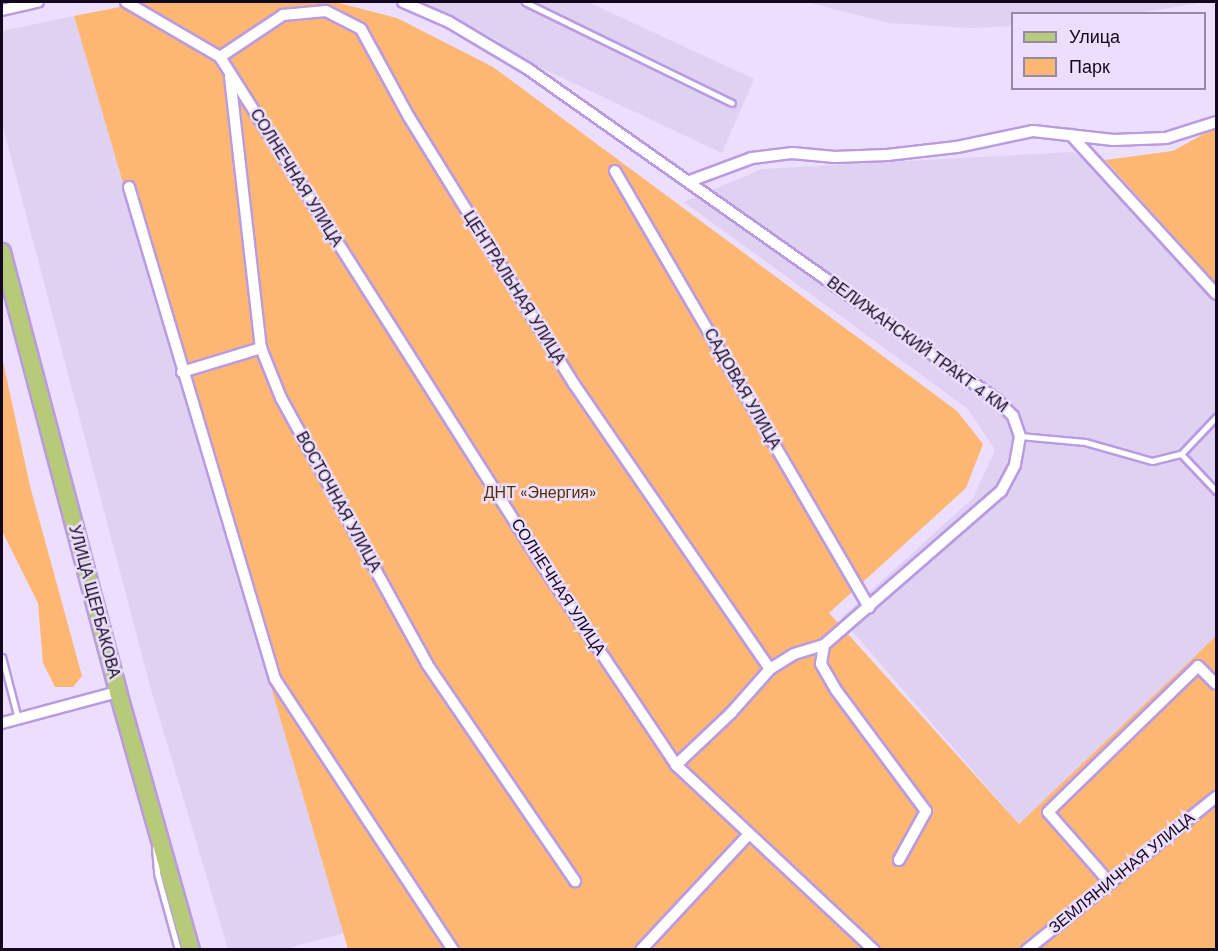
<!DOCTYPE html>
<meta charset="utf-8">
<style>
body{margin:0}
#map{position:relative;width:1218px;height:951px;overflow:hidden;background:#ebdffd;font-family:"DM Sans",sans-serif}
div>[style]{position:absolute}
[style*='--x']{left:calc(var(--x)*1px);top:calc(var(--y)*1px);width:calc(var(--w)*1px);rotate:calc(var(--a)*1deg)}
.built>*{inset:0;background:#ded1f2}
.green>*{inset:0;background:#fdb773}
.roads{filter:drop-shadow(2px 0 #ba9be2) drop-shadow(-2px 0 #ba9be2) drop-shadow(0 2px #ba9be2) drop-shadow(0 -2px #ba9be2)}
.service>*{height:5px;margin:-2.5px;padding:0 2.5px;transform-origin:2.5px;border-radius:2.5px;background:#fff}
.minor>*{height:10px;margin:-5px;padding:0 5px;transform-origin:5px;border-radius:5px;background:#fff}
.primary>*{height:16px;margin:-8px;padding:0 8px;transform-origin:8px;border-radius:8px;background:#b6ca79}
span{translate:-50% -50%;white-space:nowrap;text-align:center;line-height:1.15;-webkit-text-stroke:5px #ebdffd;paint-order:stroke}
.street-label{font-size:16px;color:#130720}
.park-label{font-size:16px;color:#573104}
.frame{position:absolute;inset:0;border:3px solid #130720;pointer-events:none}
.legend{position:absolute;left:1011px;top:12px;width:195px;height:78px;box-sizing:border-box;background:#ebdffd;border:2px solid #9589a5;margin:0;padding:8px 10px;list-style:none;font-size:18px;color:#130720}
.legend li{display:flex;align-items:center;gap:12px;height:30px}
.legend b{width:30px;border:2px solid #9589a5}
</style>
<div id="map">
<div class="built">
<i style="clip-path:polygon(419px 2px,588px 2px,754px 79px,722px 153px,497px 47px,500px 41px)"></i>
<i style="clip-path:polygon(807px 2px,1204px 2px,1139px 13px,1012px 14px,1012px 26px,970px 28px,889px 23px)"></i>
<i style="clip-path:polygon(74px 16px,344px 933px,285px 949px,228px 949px,150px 686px,2px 123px,2px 31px)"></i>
<i style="clip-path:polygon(1073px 152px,1099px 166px,1216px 303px,1216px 636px,1019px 824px,841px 618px,973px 498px,995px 450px,968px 409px,684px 202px,762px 169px)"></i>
</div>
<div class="green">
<i style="clip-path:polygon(145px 2px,335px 2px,397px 18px,493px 67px,957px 411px,983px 444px,966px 488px,829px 613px,1019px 824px,1216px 636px,1216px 949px,348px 949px,74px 16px)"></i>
<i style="clip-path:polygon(1216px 127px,1216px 283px,1105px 160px,1173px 151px)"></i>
<i style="clip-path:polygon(2px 357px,30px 486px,82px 676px,73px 687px,55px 687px,43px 663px,38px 603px,2px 531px)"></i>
</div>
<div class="roads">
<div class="service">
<i style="--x:525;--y:2;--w:230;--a:26"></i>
<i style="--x:1020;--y:436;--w:65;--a:5.3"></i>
<i style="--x:1085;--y:442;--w:70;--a:15.8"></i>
<i style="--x:1152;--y:461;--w:30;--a:-14"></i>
<i style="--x:1181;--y:454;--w:51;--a:-46.6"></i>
<i style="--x:1181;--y:454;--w:51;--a:46.6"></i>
<i style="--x:2;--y:657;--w:64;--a:75.5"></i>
<i style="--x:155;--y:848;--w:25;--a:85"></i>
<i style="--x:157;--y:873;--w:80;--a:74.7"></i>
</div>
<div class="minor">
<i style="--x:126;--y:2;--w:109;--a:30.3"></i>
<i style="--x:403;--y:2;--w:50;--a:23.5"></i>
<i style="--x:449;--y:22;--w:92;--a:30.7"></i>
<i style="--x:528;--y:69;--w:573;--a:35.19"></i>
<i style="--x:996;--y:399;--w:24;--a:45"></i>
<i style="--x:1013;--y:416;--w:21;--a:71"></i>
<i style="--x:1020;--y:436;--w:29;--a:100"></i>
<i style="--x:1015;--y:465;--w:30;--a:118"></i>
<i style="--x:1001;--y:491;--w:235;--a:139"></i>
<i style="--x:824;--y:645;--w:19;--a:99"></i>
<i style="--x:821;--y:664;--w:30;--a:60"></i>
<i style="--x:836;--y:690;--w:151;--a:53.4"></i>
<i style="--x:926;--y:811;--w:56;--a:118.9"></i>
<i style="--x:2;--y:10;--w:37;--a:-13"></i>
<i style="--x:220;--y:57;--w:599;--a:57.61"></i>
<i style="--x:541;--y:563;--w:243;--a:56.2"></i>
<i style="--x:676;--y:765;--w:271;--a:43.1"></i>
<i style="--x:220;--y:57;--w:76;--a:-33.7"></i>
<i style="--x:283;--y:15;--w:43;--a:-5.3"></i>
<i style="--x:326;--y:11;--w:39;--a:27"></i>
<i style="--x:361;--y:29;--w:100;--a:61.4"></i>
<i style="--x:409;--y:117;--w:314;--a:58.3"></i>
<i style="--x:574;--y:384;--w:346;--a:55.5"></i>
<i style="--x:230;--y:77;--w:273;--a:83.5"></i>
<i style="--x:261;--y:348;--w:54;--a:68.2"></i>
<i style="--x:281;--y:398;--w:303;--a:61.2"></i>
<i style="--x:427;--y:664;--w:263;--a:55.7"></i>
<i style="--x:1071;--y:135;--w:215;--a:47.6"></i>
<i style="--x:615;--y:171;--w:505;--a:59.78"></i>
<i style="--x:690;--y:181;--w:66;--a:-20.4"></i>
<i style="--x:752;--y:158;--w:40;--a:-7.1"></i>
<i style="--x:792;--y:153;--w:43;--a:5.3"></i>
<i style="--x:835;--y:157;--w:52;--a:-2.2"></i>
<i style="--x:887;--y:155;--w:70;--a:-6.5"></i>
<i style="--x:957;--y:147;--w:78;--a:-11.9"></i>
<i style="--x:1033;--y:131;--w:81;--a:6.4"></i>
<i style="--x:1113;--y:140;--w:53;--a:-2.2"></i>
<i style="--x:1166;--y:138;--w:52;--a:-17.7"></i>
<i style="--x:129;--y:187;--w:513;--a:73.47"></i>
<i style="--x:275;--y:679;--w:324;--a:56.7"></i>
<i style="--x:182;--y:372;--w:83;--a:-16.9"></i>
<i style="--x:2;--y:723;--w:120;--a:-15"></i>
<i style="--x:676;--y:765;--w:76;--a:-43.4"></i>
<i style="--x:731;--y:713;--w:59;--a:-48.4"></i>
<i style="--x:770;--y:669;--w:28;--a:-32"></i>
<i style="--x:794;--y:654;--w:31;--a:-17"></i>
<i style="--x:1110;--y:883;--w:94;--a:-131.1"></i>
<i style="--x:1048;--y:812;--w:209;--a:-44.2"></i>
<i style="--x:1198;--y:666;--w:25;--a:45"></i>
<i style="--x:641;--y:950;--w:158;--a:-47"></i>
<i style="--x:1027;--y:950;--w:243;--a:-39"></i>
</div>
<div class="primary">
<i style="--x:2;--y:252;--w:455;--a:75.2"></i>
<i style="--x:118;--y:692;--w:268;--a:74.2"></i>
</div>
</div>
<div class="street-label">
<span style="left:296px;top:178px;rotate:58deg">СОЛНЕЧНАЯ УЛИЦА</span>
<span style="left:514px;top:288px;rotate:58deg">ЦЕНТРАЛЬНАЯ УЛИЦА</span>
<span style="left:917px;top:345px;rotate:36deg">ВЕЛИЖАНСКИЙ ТРАКТ 4 КМ</span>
<span style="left:742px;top:389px;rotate:60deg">САДОВАЯ УЛИЦА</span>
<span style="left:338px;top:502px;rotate:61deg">ВОСТОЧНАЯ УЛИЦА</span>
<span style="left:558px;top:587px;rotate:57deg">СОЛНЕЧНАЯ УЛИЦА</span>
<span style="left:94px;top:602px;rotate:75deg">УЛИЦА ЩЕРБАКОВА</span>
<span style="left:1122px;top:873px;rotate:-39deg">ЗЕМЛЯНИЧНАЯ УЛИЦА</span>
</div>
<div class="park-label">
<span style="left:540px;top:493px">ДНТ «Энергия»</span>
</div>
<div class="frame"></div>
<ul class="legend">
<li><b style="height:8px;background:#b6ca79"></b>Улица</li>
<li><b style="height:16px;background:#fdb773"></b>Парк</li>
</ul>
</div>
